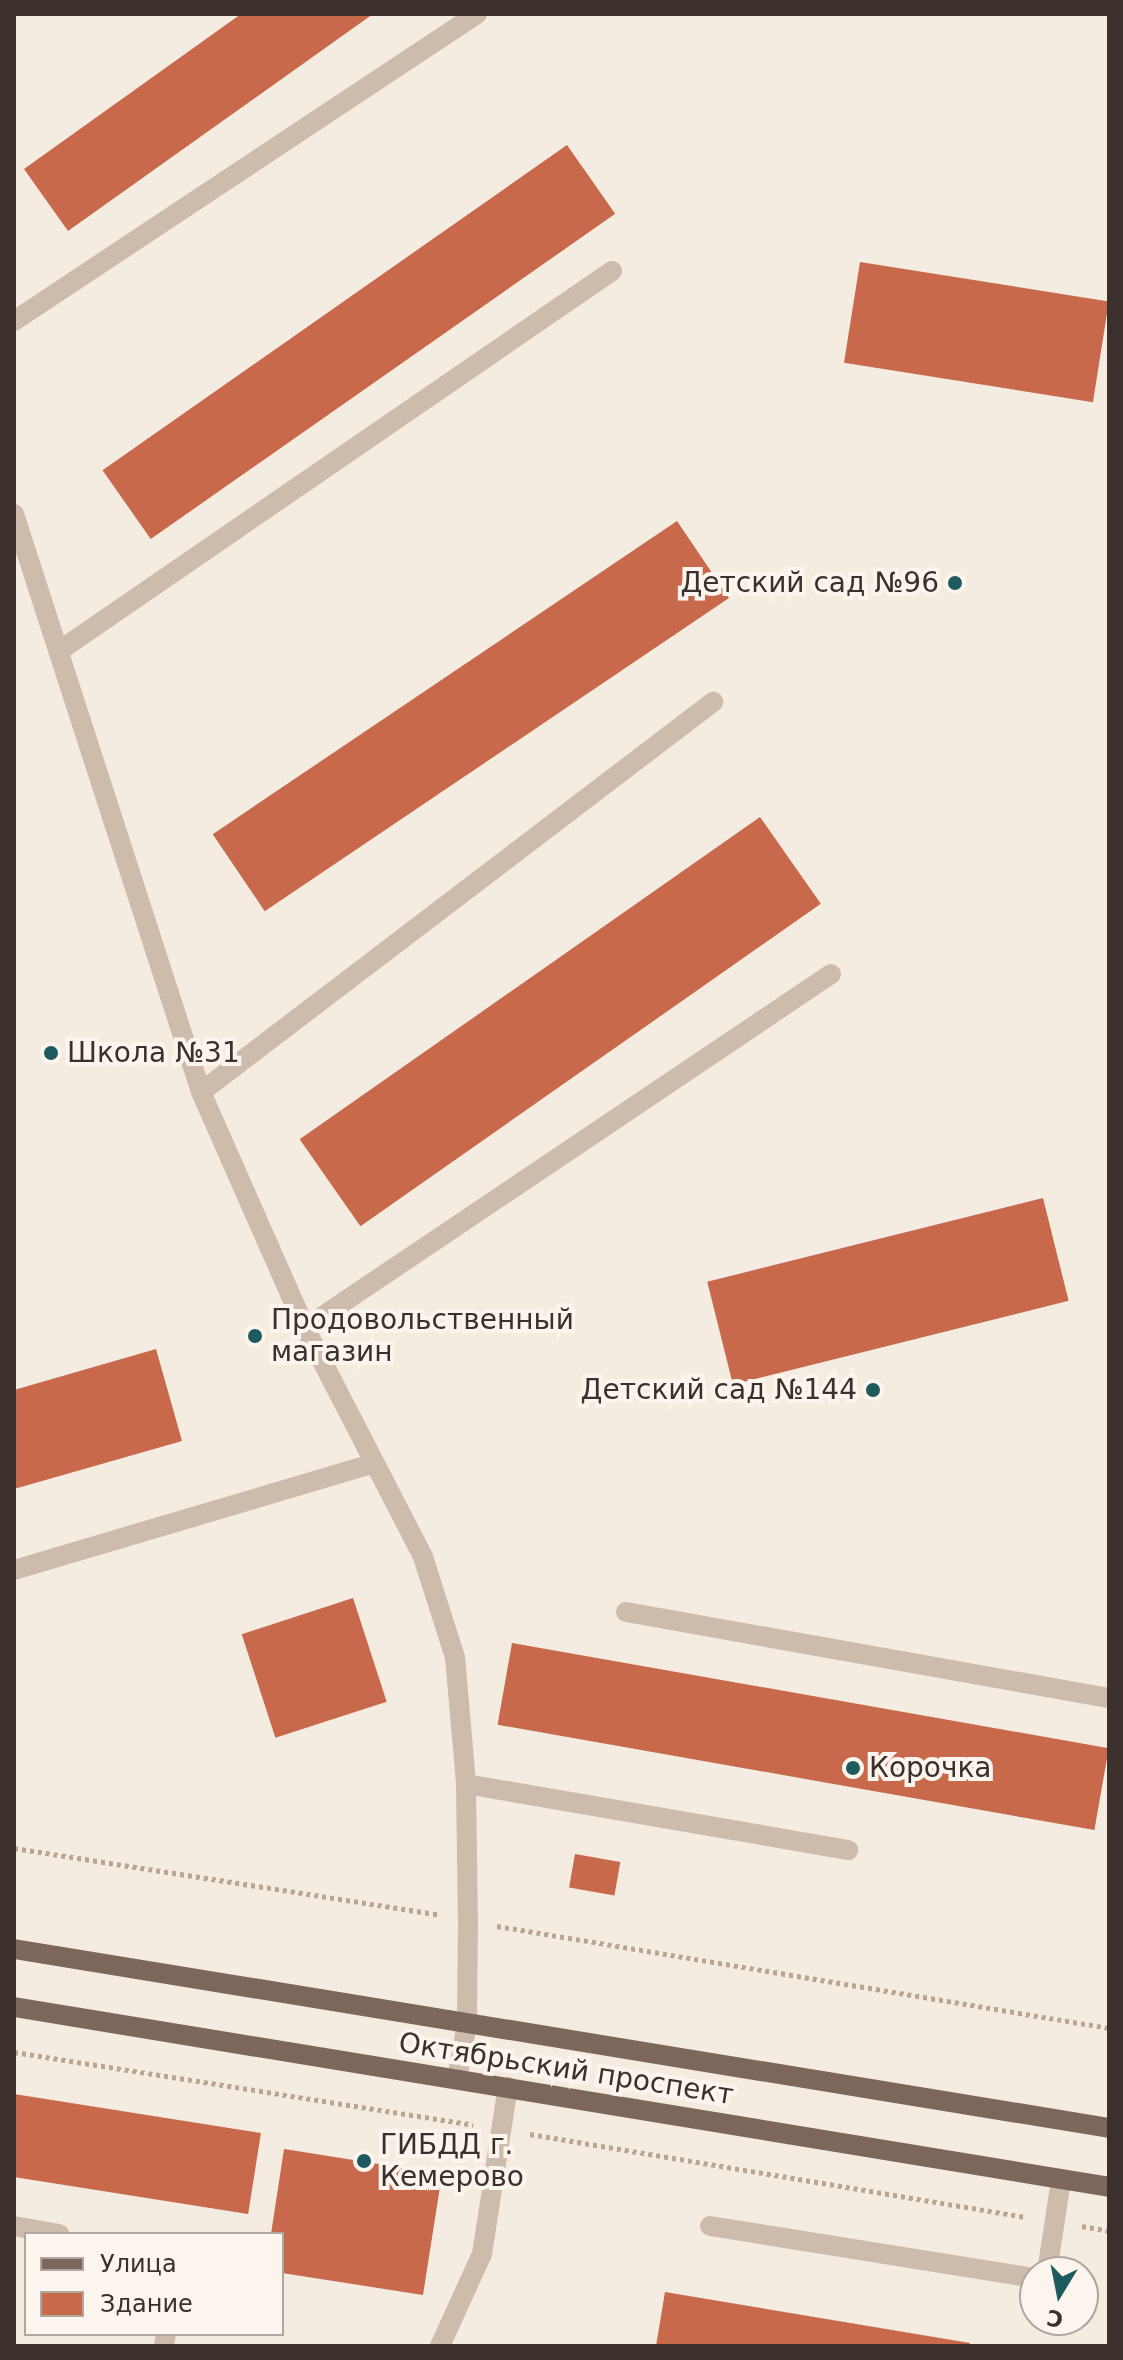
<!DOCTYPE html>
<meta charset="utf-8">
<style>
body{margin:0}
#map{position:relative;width:1123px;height:2360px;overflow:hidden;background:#f4ebe1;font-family:"DejaVu Sans",sans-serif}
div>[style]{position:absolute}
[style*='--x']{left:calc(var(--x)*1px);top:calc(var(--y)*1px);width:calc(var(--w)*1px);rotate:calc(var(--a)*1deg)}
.building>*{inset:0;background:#c8694b;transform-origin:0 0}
.path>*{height:5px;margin-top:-2.5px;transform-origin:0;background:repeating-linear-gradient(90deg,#b9a596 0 4px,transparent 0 8px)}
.minor>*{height:20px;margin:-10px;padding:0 10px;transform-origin:10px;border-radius:10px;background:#cdbbac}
.major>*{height:20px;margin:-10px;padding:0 10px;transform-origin:10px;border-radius:10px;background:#7d675c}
.dots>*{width:22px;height:22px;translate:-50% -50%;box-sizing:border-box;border:4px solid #fbf5ee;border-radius:50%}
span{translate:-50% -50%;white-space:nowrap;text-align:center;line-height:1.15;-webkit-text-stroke:8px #fbf5ee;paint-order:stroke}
.poi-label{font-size:28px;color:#3b302b}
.right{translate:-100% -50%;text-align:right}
.left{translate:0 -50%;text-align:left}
.street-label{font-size:28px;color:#3b302b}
.frame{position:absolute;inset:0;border:16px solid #3b302b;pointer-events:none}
.legend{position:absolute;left:24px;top:2232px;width:260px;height:104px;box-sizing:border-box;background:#fbf5ee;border:2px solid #aea6a0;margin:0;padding:10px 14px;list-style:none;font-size:24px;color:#3b302b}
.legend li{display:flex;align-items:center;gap:16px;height:40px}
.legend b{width:40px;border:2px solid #aea6a0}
.north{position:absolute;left:1019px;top:2256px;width:80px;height:80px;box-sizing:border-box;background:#fbf5ee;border:2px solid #aea6a0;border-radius:50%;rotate:190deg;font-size:22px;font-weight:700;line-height:32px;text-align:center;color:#3b302b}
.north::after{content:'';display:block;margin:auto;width:28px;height:36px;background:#1f5a5e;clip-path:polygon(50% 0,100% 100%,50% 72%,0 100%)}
</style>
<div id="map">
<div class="building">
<i style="clip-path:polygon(241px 14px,373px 14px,68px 231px,24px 169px)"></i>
<i style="left:567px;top:145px;width:84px;height:567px;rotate:55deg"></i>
<i style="left:860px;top:262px;width:252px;height:102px;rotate:9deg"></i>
<i style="left:677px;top:521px;width:93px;height:560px;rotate:56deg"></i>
<i style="left:760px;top:817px;width:106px;height:562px;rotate:55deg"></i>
<i style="left:1043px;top:1198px;width:106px;height:346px;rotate:76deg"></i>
<i style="clip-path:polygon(156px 1349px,182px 1441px,14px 1489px,14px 1390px)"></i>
<i style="left:353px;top:1598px;width:109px;height:117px;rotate:72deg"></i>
<i style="left:512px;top:1643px;width:606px;height:83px;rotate:10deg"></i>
<i style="left:575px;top:1854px;width:46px;height:34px;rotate:10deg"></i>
<i style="left:14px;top:2094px;width:250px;height:82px;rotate:9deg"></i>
<i style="clip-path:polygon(284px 2149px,442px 2174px,423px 2295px,282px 2273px,282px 2234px,271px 2234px)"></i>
<i style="clip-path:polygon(665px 2292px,970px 2343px,969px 2346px,656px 2346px)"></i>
</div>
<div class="path">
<i style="--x:14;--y:1848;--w:431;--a:8.9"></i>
<i style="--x:497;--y:1926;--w:620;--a:9.46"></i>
<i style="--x:14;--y:2052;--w:465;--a:9"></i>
<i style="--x:530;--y:2134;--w:502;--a:9.52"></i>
<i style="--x:1082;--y:2226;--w:27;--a:10"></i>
</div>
<div class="minor">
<i style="--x:14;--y:321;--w:556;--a:-33.55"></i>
<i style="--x:14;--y:514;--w:607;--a:72.07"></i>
<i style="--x:201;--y:1092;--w:258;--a:66.2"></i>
<i style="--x:305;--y:1328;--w:258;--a:62.7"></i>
<i style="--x:423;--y:1557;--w:105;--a:72.3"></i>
<i style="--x:455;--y:1657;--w:127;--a:85"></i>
<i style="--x:466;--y:1784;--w:136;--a:89.2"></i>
<i style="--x:468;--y:1920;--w:103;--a:90.6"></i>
<i style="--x:467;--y:2023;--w:57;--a:100.1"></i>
<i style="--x:59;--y:651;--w:671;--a:-34.5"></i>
<i style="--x:201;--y:1092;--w:644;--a:-37.3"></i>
<i style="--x:305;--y:1328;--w:634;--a:-33.94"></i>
<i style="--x:14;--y:1570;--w:374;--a:-16.5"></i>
<i style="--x:626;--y:1612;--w:491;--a:10.1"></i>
<i style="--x:466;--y:1784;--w:388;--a:9.8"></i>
<i style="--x:14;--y:2226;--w:46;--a:10.1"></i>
<i style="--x:710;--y:2226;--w:329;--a:9.1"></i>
<i style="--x:1047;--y:2272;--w:93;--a:-81.3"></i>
<i style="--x:164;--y:2346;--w:12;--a:-81"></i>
<i style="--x:440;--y:2346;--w:101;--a:-65.5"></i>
<i style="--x:482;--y:2254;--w:169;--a:-81.2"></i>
</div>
<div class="major">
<i style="--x:14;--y:1949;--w:1110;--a:9.28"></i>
<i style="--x:14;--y:2007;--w:1110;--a:9.33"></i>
</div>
<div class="dots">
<i style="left:955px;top:583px;background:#1f5a5e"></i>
<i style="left:51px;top:1053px;background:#1f5a5e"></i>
<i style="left:255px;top:1336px;background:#1f5a5e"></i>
<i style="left:873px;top:1390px;background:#1f5a5e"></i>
<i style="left:853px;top:1768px;background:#1f5a5e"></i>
<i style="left:364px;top:2161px;background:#1f5a5e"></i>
</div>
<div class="poi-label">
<span class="right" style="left:939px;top:583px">Детский сад №96</span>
<span class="left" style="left:67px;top:1053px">Школа №31</span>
<span class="left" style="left:271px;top:1336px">Продовольственный<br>магазин</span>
<span class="right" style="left:857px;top:1390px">Детский сад №144</span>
<span class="left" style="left:869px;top:1768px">Корочка</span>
<span class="left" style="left:380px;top:2161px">ГИБДД г.<br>Кемерово</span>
</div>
<div class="street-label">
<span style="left:566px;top:2069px;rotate:9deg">Октябрьский проспект</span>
</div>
<div class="frame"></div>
<ul class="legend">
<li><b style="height:10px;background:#7d675c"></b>Улица</li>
<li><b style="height:22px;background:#c8694b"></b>Здание</li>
</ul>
<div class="north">С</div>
</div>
